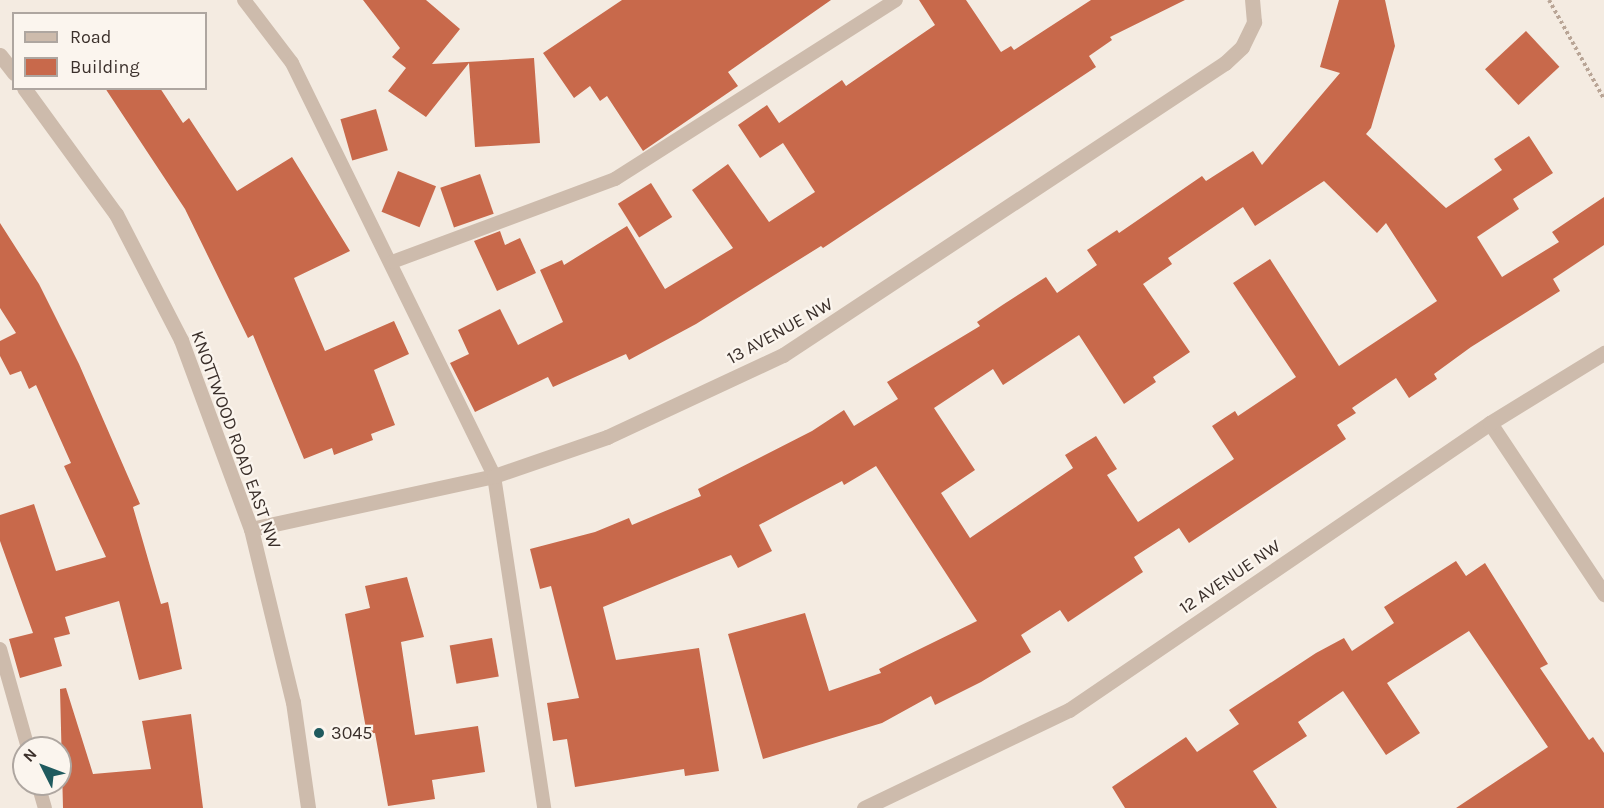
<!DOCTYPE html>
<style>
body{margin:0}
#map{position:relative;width:1604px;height:808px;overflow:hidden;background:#f4ebe1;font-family:Karla,sans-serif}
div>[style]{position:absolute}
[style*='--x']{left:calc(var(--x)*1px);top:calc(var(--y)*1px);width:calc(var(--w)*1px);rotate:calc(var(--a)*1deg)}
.building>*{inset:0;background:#c8694b;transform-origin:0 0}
.path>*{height:4px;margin-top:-2px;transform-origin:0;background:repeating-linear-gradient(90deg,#b9a596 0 3px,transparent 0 6px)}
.service>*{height:14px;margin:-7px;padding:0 7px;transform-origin:7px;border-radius:7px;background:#cdbbac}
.minor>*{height:15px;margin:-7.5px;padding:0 7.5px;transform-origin:7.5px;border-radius:7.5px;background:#cdbbac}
.tertiary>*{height:15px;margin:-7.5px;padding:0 7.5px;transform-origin:7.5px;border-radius:7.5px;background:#cdbbac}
.dots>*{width:16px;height:16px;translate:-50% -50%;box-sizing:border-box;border:3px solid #fbf5ee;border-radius:50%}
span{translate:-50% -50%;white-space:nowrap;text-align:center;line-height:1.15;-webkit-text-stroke:4.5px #fbf5ee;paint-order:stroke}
.street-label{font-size:18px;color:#3b302b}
.poi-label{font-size:18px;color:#3b302b}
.left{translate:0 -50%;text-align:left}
.legend{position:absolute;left:12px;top:12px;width:195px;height:78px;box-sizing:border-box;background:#fbf5ee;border:2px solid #aea6a0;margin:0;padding:8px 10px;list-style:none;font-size:18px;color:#3b302b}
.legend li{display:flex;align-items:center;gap:12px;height:30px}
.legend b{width:30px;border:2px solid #aea6a0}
.north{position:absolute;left:12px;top:736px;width:60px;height:60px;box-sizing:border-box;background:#fbf5ee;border:2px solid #aea6a0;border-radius:50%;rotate:312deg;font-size:16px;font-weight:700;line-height:24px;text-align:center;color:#3b302b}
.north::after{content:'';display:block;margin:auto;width:21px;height:27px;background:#1f5a5e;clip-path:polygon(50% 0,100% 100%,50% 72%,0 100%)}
</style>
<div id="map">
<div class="building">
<i style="clip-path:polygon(363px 0,426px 0,460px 29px,432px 64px,534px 58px,540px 143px,475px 147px,469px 63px,426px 117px,388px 91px,406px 68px,392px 57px,400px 48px)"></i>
<i style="clip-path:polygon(622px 0,831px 0,728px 72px,738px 86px,643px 151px,607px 96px,600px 101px,590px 86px,574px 98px,543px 53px)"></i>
<i style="clip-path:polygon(919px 0,966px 0,1001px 52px,1011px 46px,1014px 50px,1091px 0,1185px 0,1110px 37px,1112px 40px,1089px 56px,1096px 67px,823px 248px,821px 246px,696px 324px,629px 360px,626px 354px,553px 387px,548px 377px,475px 412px,450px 363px,469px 354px,458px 330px,500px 309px,518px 345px,563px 322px,540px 270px,562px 260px,564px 265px,627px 226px,665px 289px,733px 248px,692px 190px,728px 164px,769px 222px,815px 192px,783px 143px,760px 158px,738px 125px,767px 105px,779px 123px,842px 80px,846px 86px,935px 25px)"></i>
<i style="clip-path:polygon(evenodd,1339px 0,1385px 0,1395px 46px,1371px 128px,1366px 134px,1446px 208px,1502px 170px,1494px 159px,1529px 136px,1553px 173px,1513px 199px,1519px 209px,1477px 237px,1502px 277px,1559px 242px,1552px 232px,1604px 197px,1604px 245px,1553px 279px,1560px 291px,1471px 347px,1434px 374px,1437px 379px,1409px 398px,1396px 378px,1352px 408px,1356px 413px,1337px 425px,1346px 439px,1189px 543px,1179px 528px,1134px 557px,1143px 572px,1068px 622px,1060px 610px,1021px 635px,1031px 652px,981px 682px,935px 705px,931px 696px,882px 723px,763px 759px,728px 634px,805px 613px,829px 691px,881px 673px,879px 669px,977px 621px,876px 466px,844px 485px,842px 481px,759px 525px,772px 551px,738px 568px,731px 555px,603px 607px,616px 660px,699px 648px,719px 771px,685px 776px,684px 769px,575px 787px,567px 739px,553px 741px,547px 703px,579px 698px,551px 586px,540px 589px,530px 549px,595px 532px,629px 518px,632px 525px,701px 496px,698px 489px,812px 431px,844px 410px,854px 426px,898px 399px,887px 382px,980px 326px,977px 322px,1004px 304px,1046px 277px,1057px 293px,1097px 265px,1087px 250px,1117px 230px,1119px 233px,1202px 176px,1206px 181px,1253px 151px,1262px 165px,1340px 73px,1320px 67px,1339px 0,1324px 181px,1377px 233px,1386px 223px,1437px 301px,1339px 366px,1270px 259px,1233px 283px,1296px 377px,1238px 416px,1235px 411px,1212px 426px,1234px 459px,1138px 522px,1107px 475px,1117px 469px,1096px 436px,1065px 455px,1073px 468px,970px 538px,941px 493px,975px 470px,934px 408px,993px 369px,1003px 385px,1079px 335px,1124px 404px,1156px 382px,1153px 377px,1190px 352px,1143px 284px,1172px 264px,1168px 258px,1243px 207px,1255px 226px,1324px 181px)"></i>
<i style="left:1526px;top:31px;width:49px;height:56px;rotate:47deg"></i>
<i style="clip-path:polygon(105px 88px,160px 88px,183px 123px,189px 118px,237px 191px,292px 157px,350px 251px,294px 278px,325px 351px,394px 321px,409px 354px,374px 370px,395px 425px,371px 434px,373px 440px,334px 455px,332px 448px,304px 459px,253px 335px,248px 338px,185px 209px)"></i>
<i style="left:376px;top:109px;width:43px;height:37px;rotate:74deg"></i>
<i style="left:398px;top:171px;width:41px;height:44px;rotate:22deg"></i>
<i style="left:480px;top:174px;width:42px;height:42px;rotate:71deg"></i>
<i style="left:651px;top:183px;width:40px;height:39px;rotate:58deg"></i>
<i style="clip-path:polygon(0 223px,39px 284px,79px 364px,140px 504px,133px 507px,161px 604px,168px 602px,182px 669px,139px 680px,119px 601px,65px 617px,70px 634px,54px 638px,62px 666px,20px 678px,9px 639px,33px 633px,0 541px,0 515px,34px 504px,56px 571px,106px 557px,64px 466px,71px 463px,36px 385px,29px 389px,21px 371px,10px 375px,0 356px,0 341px,16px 333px,0 308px)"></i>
<i style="clip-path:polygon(500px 231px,505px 245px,520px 238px,536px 273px,497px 291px,474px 241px)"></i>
<i style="clip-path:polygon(1456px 561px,1466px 576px,1485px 563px,1548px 664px,1540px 668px,1589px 740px,1593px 737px,1604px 753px,1604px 808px,1456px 808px,1548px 747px,1469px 631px,1387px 683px,1420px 733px,1386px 755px,1343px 691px,1298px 722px,1307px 736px,1253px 771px,1277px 808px,1125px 808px,1112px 787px,1186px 737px,1197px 752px,1239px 724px,1229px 710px,1316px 653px,1344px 638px,1352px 651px,1394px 623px,1384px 607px)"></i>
<i style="clip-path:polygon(407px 577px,424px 637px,401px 642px,415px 735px,478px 726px,485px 772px,432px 780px,435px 799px,388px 806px,375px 733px,367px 734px,345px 614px,370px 608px,365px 586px)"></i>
<i style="left:492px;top:638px;width:39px;height:43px;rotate:80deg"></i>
<i style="clip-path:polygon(66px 688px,93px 774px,151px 769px,142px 721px,191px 714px,203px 808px,63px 808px,60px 689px)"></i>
</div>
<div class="path">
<i style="--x:1549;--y:0;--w:113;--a:60.9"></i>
</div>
<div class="service">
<i style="--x:244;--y:0;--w:79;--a:52.7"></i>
<i style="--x:292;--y:63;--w:460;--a:63.9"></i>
<i style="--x:494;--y:476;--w:336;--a:81.4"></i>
<i style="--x:392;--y:262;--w:238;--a:-20.4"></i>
<i style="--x:615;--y:179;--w:333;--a:-32.5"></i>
<i style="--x:0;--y:649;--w:103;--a:74.2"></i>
<i style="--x:38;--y:784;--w:25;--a:74"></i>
</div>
<div class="minor">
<i style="--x:1490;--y:423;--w:206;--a:56.3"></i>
<i style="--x:251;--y:529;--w:249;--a:-12.3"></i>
<i style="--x:494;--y:476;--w:120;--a:-19"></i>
<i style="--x:607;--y:437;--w:194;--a:-25"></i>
<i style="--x:783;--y:355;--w:530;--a:-33.45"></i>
<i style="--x:1225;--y:63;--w:23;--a:-43"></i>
<i style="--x:1242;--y:47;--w:28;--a:-64"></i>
<i style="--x:1254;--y:22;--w:22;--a:-95"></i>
</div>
<div class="tertiary">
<i style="--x:0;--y:55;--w:23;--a:52"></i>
<i style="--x:24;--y:88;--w:156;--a:53.9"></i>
<i style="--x:116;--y:214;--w:142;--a:62.7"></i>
<i style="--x:181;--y:340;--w:202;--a:69.7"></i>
<i style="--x:251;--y:529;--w:178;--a:76.4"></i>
<i style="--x:293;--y:702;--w:107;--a:81.9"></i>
<i style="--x:864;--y:808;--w:227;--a:-25.6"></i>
<i style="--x:1069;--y:710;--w:510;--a:-34.28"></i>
<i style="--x:1490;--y:423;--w:134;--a:-31.6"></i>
</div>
<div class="dots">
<i style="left:319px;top:733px;background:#1f5a5e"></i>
</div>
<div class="street-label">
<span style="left:780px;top:331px;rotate:-29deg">13 AVENUE NW</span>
<span style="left:236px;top:440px;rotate:70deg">KNOTTWOOD ROAD EAST NW</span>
<span style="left:1230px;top:577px;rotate:-34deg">12 AVENUE NW</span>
</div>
<div class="poi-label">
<span class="left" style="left:331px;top:733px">3045</span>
</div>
<ul class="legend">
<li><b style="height:8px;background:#cdbbac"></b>Road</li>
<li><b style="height:16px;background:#c8694b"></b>Building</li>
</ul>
<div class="north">N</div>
</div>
